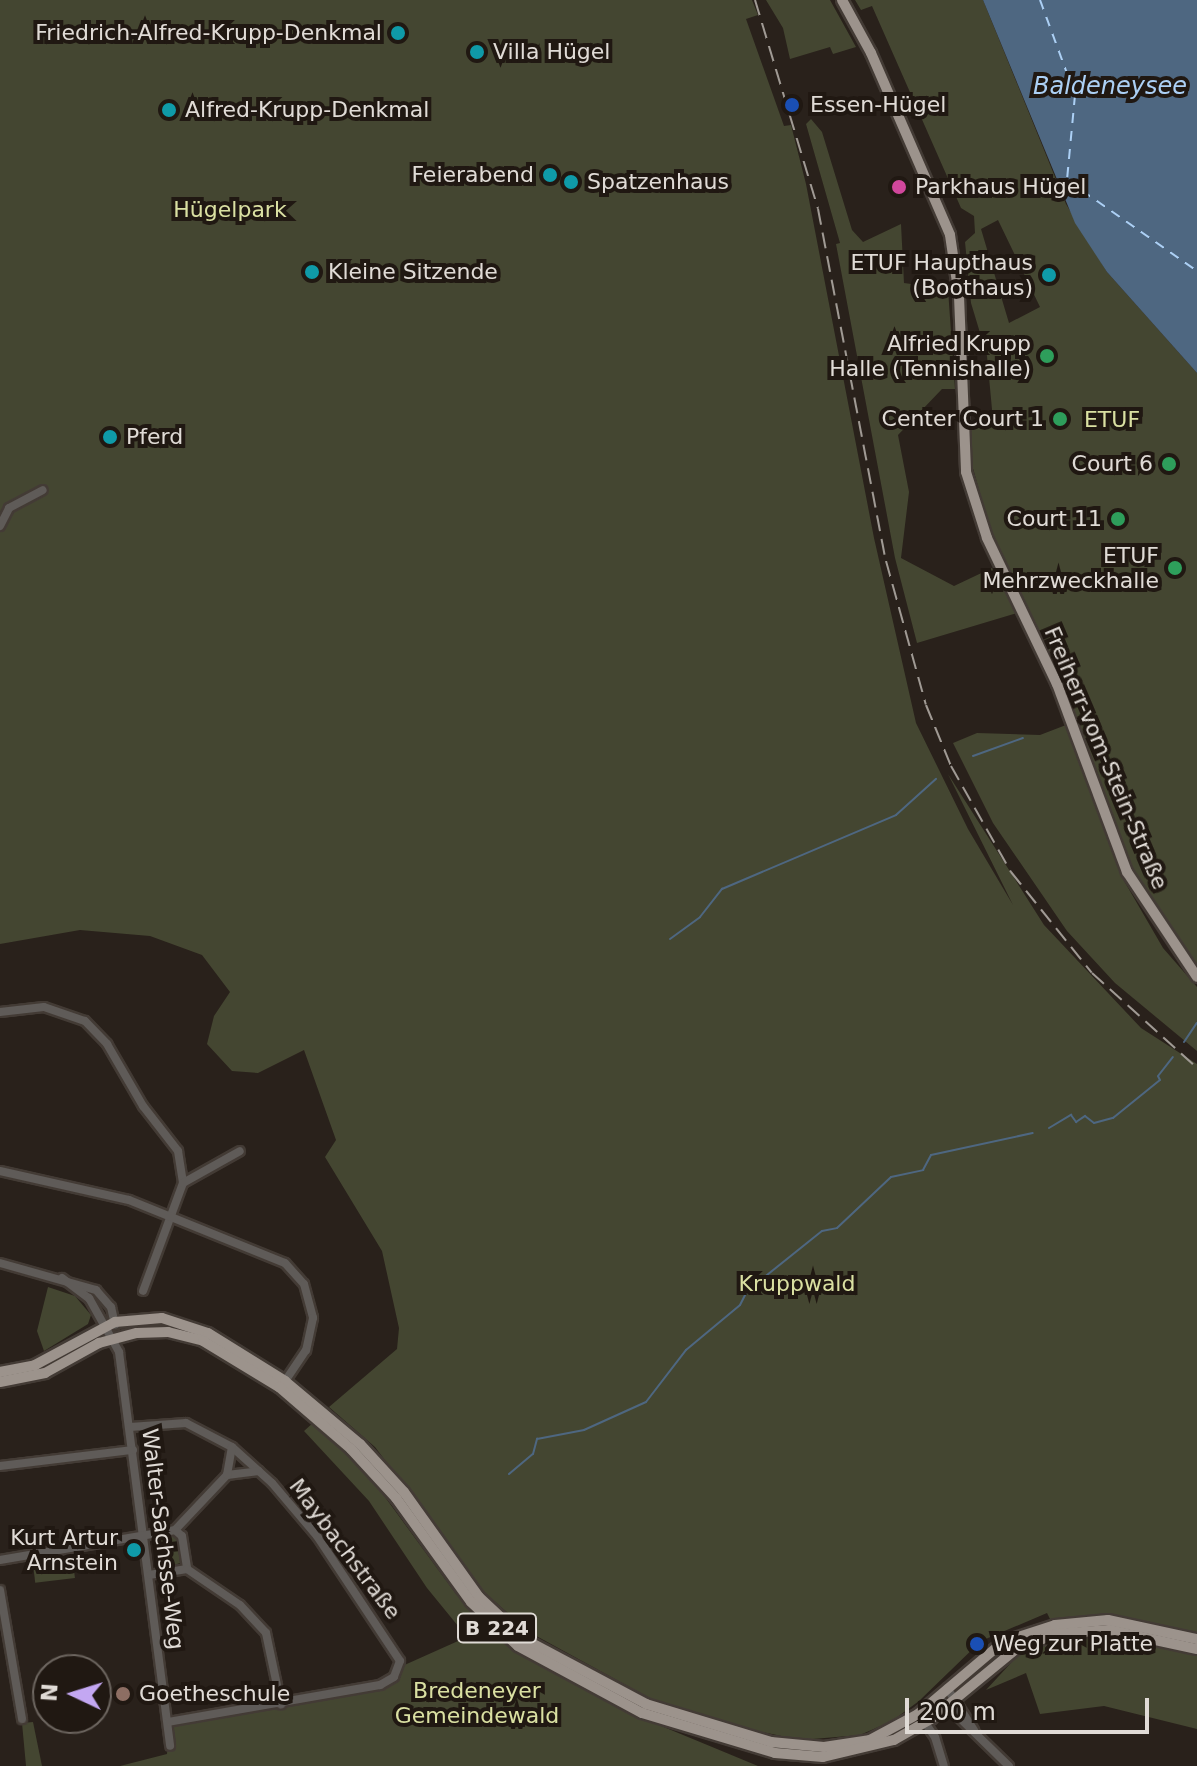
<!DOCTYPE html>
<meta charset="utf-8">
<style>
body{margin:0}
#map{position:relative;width:1197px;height:1766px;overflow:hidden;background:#29211b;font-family:"DejaVu Sans",sans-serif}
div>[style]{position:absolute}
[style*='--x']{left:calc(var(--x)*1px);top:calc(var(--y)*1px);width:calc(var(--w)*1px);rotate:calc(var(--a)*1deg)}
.green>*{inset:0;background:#444631;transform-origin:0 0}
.water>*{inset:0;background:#4e6781}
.stream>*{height:2px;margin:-1px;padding:0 1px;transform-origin:1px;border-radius:1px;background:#4e6781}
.ferry>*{height:2px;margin-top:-1px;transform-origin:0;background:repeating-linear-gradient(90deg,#acd0f5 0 10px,transparent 0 18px)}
.roads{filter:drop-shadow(2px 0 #433b35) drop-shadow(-2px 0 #433b35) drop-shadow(0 2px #433b35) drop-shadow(0 -2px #433b35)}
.minor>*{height:8px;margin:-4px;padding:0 4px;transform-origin:4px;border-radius:4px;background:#5f5b58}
.major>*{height:10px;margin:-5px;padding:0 5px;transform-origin:5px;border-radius:5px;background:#9c938c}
.rail>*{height:2px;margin-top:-1px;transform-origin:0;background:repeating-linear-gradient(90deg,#a09a94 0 16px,transparent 0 24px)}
.dots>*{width:22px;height:22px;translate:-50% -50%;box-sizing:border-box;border:4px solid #201812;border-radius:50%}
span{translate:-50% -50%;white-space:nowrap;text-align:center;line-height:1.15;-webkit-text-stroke:8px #201812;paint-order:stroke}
.shield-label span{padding:2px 6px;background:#201812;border:2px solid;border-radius:6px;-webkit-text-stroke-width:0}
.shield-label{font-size:20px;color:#e0dbd6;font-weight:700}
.poi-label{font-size:22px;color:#e0dbd6}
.right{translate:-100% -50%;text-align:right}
.left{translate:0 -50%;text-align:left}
.park-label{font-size:22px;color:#dae0a2}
.street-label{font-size:22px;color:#e0dbd6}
.water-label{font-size:24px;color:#acd0f5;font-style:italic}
.north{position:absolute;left:32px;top:1654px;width:80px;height:80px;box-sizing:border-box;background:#201812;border:2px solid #6d6660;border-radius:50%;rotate:274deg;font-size:22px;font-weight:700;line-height:32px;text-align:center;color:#e0dbd6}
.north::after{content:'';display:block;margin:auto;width:28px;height:36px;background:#c3a7f2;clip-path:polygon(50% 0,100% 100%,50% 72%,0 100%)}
.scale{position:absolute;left:905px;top:1698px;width:244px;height:36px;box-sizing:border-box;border:4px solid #e0dbd6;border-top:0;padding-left:10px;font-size:24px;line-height:28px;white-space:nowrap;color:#e0dbd6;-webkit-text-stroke:6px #201812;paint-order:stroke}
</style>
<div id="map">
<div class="green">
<i style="clip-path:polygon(0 0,752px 0,758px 15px,746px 19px,784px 126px,791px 125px,806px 184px,874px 538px,916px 723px,968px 829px,1013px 905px,948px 774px,1044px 925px,1141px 1028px,1197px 1064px,1197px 1634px,1115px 1615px,1051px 1621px,1047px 1613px,981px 1641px,919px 1701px,892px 1721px,860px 1735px,801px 1740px,732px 1726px,655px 1701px,529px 1632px,483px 1591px,375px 1447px,329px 1407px,397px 1349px,399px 1328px,382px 1251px,325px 1157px,336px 1140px,304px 1050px,258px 1073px,232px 1071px,207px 1044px,214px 1016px,230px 992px,202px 955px,150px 936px,80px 930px,0 944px)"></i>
<i style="clip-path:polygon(766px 0,830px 0,856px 47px,833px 54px,830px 47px,790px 59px,783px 28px)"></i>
<i style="clip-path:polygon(evenodd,855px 0,983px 0,1066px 204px,1107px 272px,1197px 373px,1197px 965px,1173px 938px,1129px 863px,1062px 686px,992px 535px,970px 458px,969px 420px,993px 420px,987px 356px,971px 303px,965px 242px,975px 233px,974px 216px,961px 208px,872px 6px,861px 10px,855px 0,998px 220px,1040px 307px,1009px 323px,981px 229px,998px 220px)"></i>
<i style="clip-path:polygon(811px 119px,822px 132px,852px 230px,863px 242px,901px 224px,904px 283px,948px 289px,955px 389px,942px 389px,898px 435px,909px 492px,901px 558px,954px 586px,992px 568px,1017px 613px,917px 643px,895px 558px,836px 244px,840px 243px,806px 124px)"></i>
<i style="clip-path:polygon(1066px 725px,1123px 879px,1163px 948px,1197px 987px,1197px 1051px,1115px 983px,1067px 931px,993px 823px,953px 743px,977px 733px,1040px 735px)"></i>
<i style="clip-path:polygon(48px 1287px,75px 1296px,91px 1315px,88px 1324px,44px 1351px,37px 1331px)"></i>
<i style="clip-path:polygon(314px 1422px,363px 1467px,456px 1594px,510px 1647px,618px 1708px,758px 1766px,120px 1766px,167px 1754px,169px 1723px,380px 1687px,400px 1667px,467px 1637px,427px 1588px,369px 1501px,304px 1431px)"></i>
<i style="clip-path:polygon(170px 1533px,179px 1542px,180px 1563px,157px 1571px,152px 1535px)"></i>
<i style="left:73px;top:1562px;width:16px;height:40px;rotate:83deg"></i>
<i style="clip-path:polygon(1077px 1634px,1132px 1638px,1197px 1655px,1197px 1729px,1104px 1706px,1040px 1714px,1026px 1673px,986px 1690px,1020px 1653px)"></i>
<i style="clip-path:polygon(33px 1722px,42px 1766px,26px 1766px,22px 1723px)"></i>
</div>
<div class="water">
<i style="clip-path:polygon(983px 0,1197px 0,1197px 373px,1107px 272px,1075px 223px)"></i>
</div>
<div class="stream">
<i style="--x:973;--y:756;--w:53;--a:-19.8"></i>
<i style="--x:670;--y:939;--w:37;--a:-36"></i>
<i style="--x:700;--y:917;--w:36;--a:-52"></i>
<i style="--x:722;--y:889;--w:189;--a:-23"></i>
<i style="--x:896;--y:815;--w:54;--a:-42"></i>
<i style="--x:1184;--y:1042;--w:23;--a:-56"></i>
<i style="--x:1049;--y:1128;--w:26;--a:-31"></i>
<i style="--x:1071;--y:1115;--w:9;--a:54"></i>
<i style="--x:1076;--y:1122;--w:11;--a:-34"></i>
<i style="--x:1085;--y:1116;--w:11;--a:38"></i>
<i style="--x:1094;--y:1123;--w:20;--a:-15"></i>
<i style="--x:1113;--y:1118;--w:60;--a:-39"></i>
<i style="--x:1160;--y:1080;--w:4;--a:-117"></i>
<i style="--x:1158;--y:1076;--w:24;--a:-52"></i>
<i style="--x:509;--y:1474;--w:31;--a:-40"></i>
<i style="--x:533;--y:1454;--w:16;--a:-75"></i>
<i style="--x:537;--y:1439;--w:48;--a:-10.8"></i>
<i style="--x:584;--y:1430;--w:68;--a:-24.3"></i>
<i style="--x:646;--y:1402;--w:66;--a:-52.4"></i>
<i style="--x:686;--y:1350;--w:70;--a:-39.8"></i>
<i style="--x:740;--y:1305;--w:16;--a:-63"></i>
<i style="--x:747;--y:1291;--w:96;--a:-38.7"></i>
<i style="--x:822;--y:1231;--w:15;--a:-11"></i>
<i style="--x:837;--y:1228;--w:74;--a:-43.4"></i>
<i style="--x:891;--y:1177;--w:33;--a:-12"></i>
<i style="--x:923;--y:1170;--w:17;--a:-62"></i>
<i style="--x:931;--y:1155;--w:104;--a:-12.2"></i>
</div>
<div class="ferry">
<i style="--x:1040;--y:0;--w:101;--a:69.8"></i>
<i style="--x:1075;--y:95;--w:85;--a:95.4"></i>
<i style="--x:1067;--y:180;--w:159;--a:35"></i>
</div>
<div class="roads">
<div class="minor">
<i style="--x:0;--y:526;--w:20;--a:-63"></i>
<i style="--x:9;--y:508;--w:38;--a:-28"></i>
<i style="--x:0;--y:1012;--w:44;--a:-6.5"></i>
<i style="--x:44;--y:1007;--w:43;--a:18.9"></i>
<i style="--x:85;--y:1021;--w:32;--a:46"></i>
<i style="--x:107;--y:1044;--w:72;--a:59.9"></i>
<i style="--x:143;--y:1106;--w:57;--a:52.1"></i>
<i style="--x:178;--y:1151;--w:32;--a:81"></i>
<i style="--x:183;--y:1183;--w:115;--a:110.3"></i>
<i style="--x:0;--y:1171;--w:132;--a:12.7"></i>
<i style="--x:129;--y:1200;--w:168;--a:22"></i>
<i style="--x:285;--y:1263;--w:28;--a:48"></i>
<i style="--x:304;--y:1284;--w:35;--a:75"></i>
<i style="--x:313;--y:1318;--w:33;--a:102"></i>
<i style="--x:306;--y:1350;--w:37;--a:124"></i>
<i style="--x:183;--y:1183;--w:65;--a:-29.3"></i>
<i style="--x:0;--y:1263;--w:100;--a:15.7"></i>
<i style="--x:96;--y:1290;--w:23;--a:49"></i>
<i style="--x:111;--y:1307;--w:18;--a:77"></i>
<i style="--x:62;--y:1278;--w:34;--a:37"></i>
<i style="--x:89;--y:1298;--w:62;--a:60.9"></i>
<i style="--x:119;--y:1352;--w:397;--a:82.6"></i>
<i style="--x:130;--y:1427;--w:56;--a:-4.1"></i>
<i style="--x:186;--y:1423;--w:52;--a:27.6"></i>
<i style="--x:232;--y:1447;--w:54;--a:42"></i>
<i style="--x:272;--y:1483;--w:70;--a:49.7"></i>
<i style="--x:317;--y:1536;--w:150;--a:56.4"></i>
<i style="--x:400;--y:1661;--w:17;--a:111"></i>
<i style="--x:394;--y:1677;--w:16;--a:150"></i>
<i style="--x:380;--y:1685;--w:215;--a:170.1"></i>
<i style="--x:0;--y:1466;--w:134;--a:-6.9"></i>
<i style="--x:227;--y:1475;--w:32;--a:-7"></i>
<i style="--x:175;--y:1530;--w:76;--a:-46.6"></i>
<i style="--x:227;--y:1475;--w:28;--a:-80"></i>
<i style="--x:0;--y:1560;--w:178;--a:-9.7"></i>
<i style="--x:175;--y:1530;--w:9;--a:41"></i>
<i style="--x:182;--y:1536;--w:33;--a:81"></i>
<i style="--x:187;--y:1569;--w:37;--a:171"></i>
<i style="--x:187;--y:1569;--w:64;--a:34.2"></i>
<i style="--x:240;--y:1605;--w:38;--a:47"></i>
<i style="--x:266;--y:1633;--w:73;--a:78.1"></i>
<i style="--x:0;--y:1590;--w:131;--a:80.3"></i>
<i style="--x:947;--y:1688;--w:50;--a:57.3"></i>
<i style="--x:938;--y:1697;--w:99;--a:44.2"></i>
<i style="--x:923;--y:1720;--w:21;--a:55"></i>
<i style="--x:935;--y:1737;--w:30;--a:73"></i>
</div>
<div class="major">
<i style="--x:842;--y:0;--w:60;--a:61.3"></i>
<i style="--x:871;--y:53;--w:198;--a:66.5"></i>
<i style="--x:950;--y:235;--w:62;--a:81.6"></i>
<i style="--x:959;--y:296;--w:176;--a:87.7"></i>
<i style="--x:966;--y:472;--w:69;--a:72.3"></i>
<i style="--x:987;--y:538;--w:162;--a:64.4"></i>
<i style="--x:1057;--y:684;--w:201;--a:69.6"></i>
<i style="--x:1127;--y:872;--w:126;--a:56.3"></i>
<i style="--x:0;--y:1372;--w:36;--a:-11"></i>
<i style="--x:35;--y:1365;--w:91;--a:-28.3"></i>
<i style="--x:115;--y:1322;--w:47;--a:-4.9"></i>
<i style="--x:162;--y:1318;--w:48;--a:18.1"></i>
<i style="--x:208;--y:1333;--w:91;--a:31.9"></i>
<i style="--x:285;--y:1381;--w:98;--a:40"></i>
<i style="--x:360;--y:1444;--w:65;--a:47.5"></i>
<i style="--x:404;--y:1492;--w:129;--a:54.5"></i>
<i style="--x:479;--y:1597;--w:62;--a:43"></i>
<i style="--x:524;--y:1639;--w:138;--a:28"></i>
<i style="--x:646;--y:1704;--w:131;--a:16.9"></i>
<i style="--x:771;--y:1742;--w:53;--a:5.4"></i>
<i style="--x:824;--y:1747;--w:47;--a:-8.7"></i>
<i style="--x:870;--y:1740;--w:55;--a:-28.4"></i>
<i style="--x:918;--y:1714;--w:111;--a:-40.3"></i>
<i style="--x:1003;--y:1642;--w:55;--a:-18.1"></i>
<i style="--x:1055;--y:1625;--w:53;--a:-5.4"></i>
<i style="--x:1108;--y:1620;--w:91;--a:12.1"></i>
<i style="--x:0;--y:1382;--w:46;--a:-11.3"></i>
<i style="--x:45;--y:1373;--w:62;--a:-29.1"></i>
<i style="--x:99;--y:1343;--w:39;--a:-15"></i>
<i style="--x:137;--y:1333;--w:31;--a:-2"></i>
<i style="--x:168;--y:1332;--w:36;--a:14"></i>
<i style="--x:203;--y:1341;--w:89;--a:31.2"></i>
<i style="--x:279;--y:1387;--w:95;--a:40.7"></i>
<i style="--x:351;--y:1449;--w:67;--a:47.4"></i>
<i style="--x:396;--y:1498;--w:128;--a:54.2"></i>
<i style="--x:471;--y:1602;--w:64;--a:43.1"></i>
<i style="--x:518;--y:1646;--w:141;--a:28.4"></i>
<i style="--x:642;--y:1713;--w:139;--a:16.7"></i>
<i style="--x:775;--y:1753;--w:48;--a:4.8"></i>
<i style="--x:823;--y:1757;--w:73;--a:-13.5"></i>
<i style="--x:894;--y:1740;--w:43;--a:-29.6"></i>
<i style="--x:931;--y:1719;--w:110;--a:-39.5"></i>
<i style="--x:1016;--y:1649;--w:43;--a:-20.6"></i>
<i style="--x:1056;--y:1634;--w:53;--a:-4.3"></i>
<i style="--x:1109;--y:1630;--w:90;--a:12.2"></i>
</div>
</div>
<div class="rail">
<i style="--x:755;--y:0;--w:218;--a:73.2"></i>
<i style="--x:818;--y:209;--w:359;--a:79.1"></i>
<i style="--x:886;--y:561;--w:149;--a:74.5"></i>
<i style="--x:926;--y:705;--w:66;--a:67.7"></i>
<i style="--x:951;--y:766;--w:122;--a:60.5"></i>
<i style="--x:1011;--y:872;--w:129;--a:51.3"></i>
<i style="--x:1092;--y:973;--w:142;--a:42.1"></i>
</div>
<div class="dots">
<i style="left:398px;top:33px;background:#0f9aa8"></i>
<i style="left:477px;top:52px;background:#0f9aa8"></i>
<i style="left:792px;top:105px;background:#1a4fb4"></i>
<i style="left:169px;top:110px;background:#0f9aa8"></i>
<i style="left:550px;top:175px;background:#0f9aa8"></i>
<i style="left:571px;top:182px;background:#0f9aa8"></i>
<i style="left:899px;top:187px;background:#d1479c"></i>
<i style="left:312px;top:272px;background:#0f9aa8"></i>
<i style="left:1049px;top:275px;background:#0f9aa8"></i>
<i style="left:1047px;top:356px;background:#2e9e5b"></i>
<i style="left:1060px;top:419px;background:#2e9e5b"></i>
<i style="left:110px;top:437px;background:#0f9aa8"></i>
<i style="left:1169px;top:464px;background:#2e9e5b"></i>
<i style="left:1118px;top:519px;background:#2e9e5b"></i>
<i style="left:1175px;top:568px;background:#2e9e5b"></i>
<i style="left:134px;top:1550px;background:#0f9aa8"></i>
<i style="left:977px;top:1644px;background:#1a4fb4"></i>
<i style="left:123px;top:1694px;background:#8d6e63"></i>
</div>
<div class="shield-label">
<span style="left:497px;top:1628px">B 224</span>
</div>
<div class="poi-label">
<span class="right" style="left:382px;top:33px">Friedrich-Alfred-Krupp-Denkmal</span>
<span class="left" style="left:493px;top:52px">Villa Hügel</span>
<span class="left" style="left:810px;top:105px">Essen-Hügel</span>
<span class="left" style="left:185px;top:110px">Alfred-Krupp-Denkmal</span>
<span class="right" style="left:534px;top:175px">Feierabend</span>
<span class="left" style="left:587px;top:182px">Spatzenhaus</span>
<span class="left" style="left:915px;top:187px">Parkhaus Hügel</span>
<span class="right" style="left:1033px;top:275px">ETUF Haupthaus<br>(Boothaus)</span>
<span class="left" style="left:328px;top:272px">Kleine Sitzende</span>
<span class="right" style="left:1031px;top:356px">Alfried Krupp<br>Halle (Tennishalle)</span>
<span class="right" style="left:1044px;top:419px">Center Court 1</span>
<span class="left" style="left:126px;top:437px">Pferd</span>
<span class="right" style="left:1153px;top:464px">Court 6</span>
<span class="right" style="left:1102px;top:519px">Court 11</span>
<span class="right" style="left:1159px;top:568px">ETUF<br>Mehrzweckhalle</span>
<span class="right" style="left:118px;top:1550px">Kurt Artur<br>Arnstein</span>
<span class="left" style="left:993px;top:1644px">Weg zur Platte</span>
<span class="left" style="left:139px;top:1694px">Goetheschule</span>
</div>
<div class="park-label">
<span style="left:230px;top:210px">Hügelpark</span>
<span style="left:1112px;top:420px">ETUF</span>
<span style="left:797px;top:1284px">Kruppwald</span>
<span style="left:477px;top:1703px">Bredeneyer<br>Gemeindewald</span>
</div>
<div class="street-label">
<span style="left:1106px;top:758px;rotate:67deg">Freiherr-vom-Stein-Straße</span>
<span style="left:163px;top:1539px;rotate:83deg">Walter-Sachsse-Weg</span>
<span style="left:345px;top:1549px;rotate:53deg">Maybachstraße</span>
</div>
<div class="water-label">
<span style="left:1110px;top:87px">Baldeneysee</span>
</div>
<div class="north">N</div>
<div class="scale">200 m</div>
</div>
